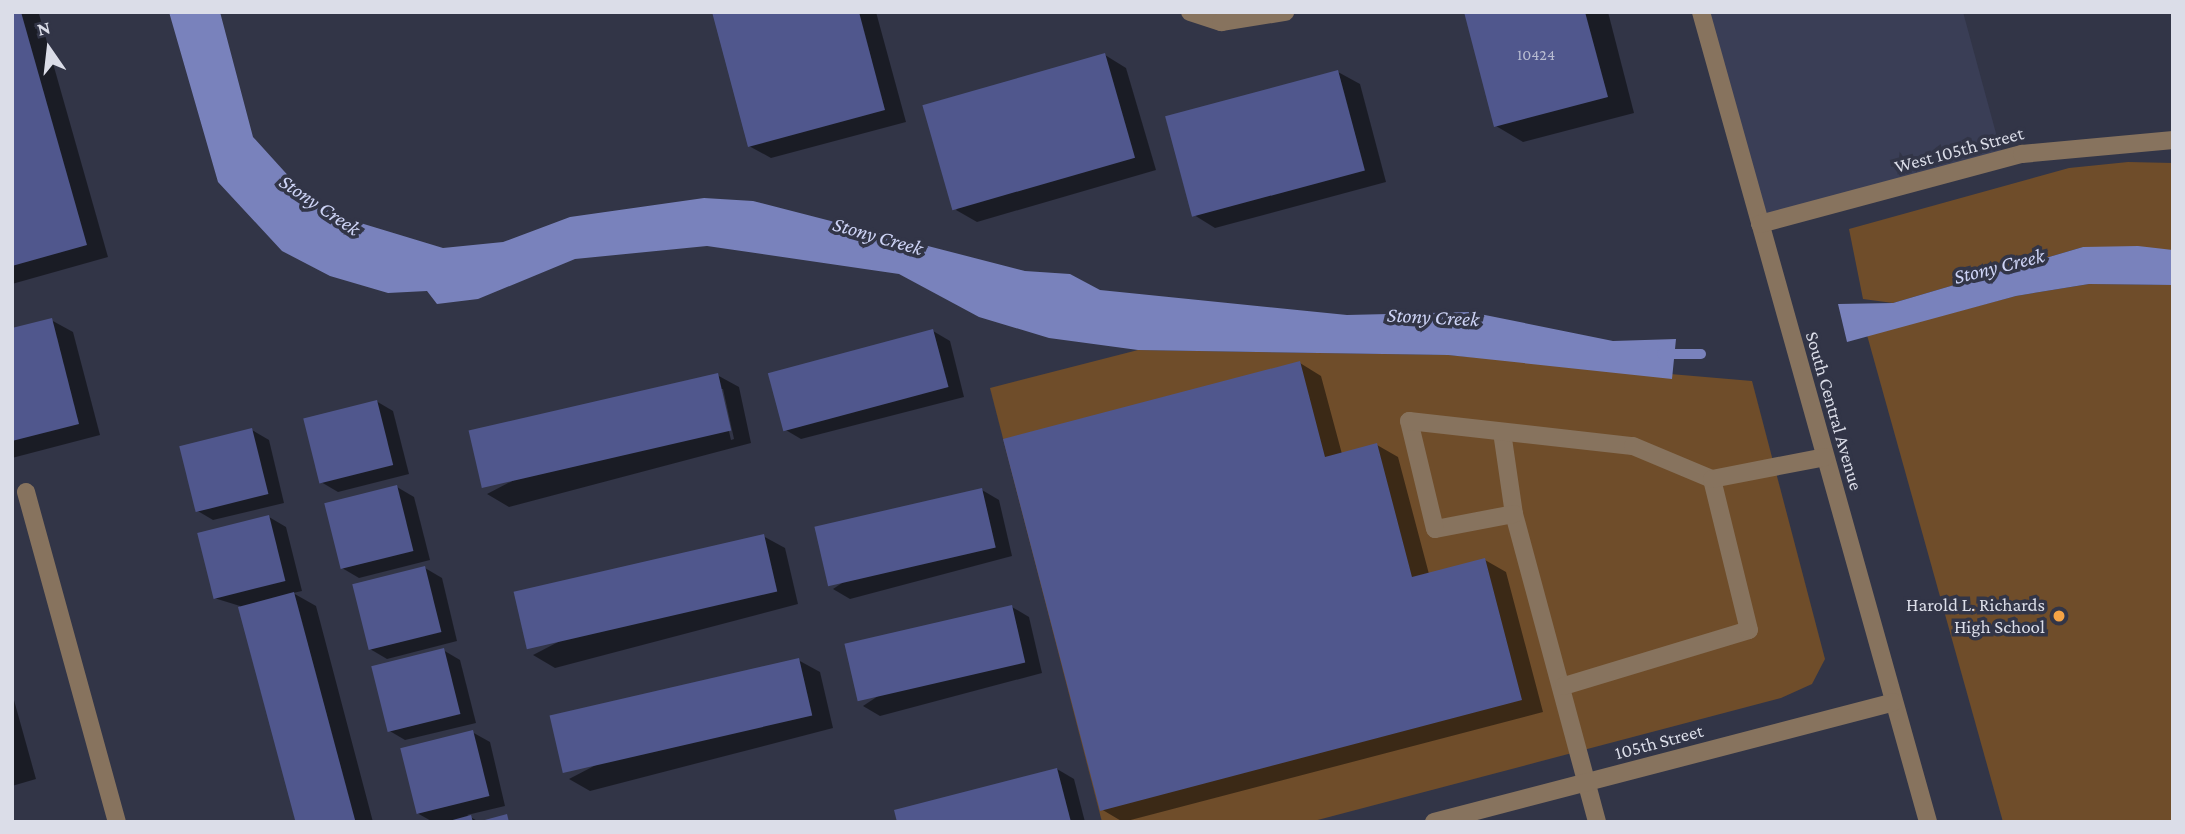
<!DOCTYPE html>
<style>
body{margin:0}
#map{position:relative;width:2185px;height:834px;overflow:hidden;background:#323547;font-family:"Crimson Pro",serif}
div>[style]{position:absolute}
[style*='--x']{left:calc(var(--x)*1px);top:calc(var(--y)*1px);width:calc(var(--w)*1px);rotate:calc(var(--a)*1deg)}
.built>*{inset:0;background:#3a3e56}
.green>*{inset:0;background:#6f4d2a}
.water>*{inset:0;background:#7982bc}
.shadow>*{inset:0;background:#0007}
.stream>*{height:10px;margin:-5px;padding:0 5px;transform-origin:5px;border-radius:5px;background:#7982bc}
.building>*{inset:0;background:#50578d;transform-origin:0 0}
.minor>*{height:18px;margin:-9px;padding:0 9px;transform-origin:9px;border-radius:9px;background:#87735e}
.dots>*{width:19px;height:19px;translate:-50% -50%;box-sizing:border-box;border:4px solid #323547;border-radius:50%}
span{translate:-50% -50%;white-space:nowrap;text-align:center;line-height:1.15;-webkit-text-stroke:7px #323547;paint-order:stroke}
.number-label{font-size:16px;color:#b8bcd1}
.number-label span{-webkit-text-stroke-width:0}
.street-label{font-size:19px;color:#dbdde8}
.poi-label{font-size:19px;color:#dbdde8}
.right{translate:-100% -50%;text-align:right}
.water-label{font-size:21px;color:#ced4f6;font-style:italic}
.frame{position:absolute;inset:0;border:14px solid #dbdde8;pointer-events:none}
.north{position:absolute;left:14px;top:14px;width:70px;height:70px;-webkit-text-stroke:5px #323547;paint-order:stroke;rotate:346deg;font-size:19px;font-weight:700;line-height:28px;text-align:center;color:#dbdde8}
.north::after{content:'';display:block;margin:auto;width:24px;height:32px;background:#dbdde8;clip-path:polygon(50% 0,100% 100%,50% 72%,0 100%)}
</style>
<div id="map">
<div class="built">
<i style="clip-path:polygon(1701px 12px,1963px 12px,2003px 159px,1760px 224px)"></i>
</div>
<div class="green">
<i style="clip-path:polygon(2128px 162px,2173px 163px,2173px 250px,2083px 247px,1893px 303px,1863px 299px,1849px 229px,2069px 168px)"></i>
<i style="clip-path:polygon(2089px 284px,2173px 285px,2173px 822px,2003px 822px,1867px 335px,2016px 296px)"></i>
<i style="clip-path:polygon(1138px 350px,1448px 355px,1752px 381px,1825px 659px,1812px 684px,1781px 698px,1310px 822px,1102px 822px,990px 388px)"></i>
</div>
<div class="water">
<i style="clip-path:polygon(169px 12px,220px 12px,253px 137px,303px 192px,344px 218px,443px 248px,503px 242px,570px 217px,704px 198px,753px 201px,1025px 271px,1070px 274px,1100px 290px,1347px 315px,1470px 312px,1613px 341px,1676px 339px,1672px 379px,1448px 355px,1138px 350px,1049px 338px,979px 317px,899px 274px,707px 246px,575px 259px,478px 299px,437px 304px,427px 291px,388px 293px,330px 276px,282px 251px,218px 182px)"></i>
<i style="clip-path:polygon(2138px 246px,2173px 250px,2173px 285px,2089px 284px,2016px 296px,1847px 342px,1838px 304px,1893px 303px,2083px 247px)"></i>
</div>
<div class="shadow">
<i style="clip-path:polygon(12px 12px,39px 14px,108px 257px,12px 284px)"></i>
<i style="clip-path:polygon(714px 12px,876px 12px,906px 122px,771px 158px,749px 146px)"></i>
<i style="clip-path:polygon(1466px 12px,1608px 12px,1634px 113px,1523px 142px,1496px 126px)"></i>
<i style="clip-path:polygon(1105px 55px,1126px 68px,1156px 170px,977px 222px,956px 210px)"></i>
<i style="clip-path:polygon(1338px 72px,1360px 84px,1386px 182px,1215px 228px,1194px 215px)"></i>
<i style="clip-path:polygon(51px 320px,73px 332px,100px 435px,12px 458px,12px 330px)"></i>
<i style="clip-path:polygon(933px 331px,950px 341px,964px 397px,801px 439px,784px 429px)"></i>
<i style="clip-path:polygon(1300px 363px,1321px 376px,1342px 454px,1377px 445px,1398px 457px,1429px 574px,1485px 560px,1506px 572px,1543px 712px,1123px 822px,1101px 809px)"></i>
<i style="clip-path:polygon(evenodd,717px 375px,739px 387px,751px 443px,509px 507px,487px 494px,717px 375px,719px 389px,723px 389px,734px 439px,731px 440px,719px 389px)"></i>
<i style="clip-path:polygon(376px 401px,393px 411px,409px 474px,338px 492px,321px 482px)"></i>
<i style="clip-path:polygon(252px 430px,269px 440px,284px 503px,213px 520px,196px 510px)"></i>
<i style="clip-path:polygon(397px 487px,414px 497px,430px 560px,359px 578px,342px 568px)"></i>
<i style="clip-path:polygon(982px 490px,999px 500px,1012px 556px,850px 599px,833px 589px)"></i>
<i style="clip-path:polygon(269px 517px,286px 527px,302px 591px,293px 593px,316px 606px,373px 822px,299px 822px,240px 606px,214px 598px)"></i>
<i style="clip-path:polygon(763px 536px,785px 548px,798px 604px,555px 668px,533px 655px)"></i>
<i style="clip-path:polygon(425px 568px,442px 578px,457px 641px,387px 659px,370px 649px)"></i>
<i style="clip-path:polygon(1012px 607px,1029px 617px,1042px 673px,880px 716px,863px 706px)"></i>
<i style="clip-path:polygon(443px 650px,460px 660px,476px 723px,405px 740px,388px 730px)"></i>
<i style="clip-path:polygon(798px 660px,820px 672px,833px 728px,590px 791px,569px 779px)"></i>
<i style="clip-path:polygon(12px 693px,36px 779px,12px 786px)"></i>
<i style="clip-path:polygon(472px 732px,490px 742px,505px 806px,467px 815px,479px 822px,433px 822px,417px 813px)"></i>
<i style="clip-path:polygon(1057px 769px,1074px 779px,1085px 822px,899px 822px)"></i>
</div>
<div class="stream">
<i style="--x:1662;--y:354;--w:39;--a:0"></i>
</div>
<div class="building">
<i style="clip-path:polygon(12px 12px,21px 12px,87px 245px,12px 266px)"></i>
<i style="clip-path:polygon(712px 12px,859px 12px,885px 110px,748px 147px)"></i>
<i style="clip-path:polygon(1464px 12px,1585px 12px,1608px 97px,1494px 127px)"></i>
<i style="left:1105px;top:53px;width:109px;height:190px;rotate:74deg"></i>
<i style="left:1338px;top:70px;width:104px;height:179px;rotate:75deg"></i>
<i style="clip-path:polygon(52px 318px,79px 424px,12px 441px,12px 328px)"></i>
<i style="left:933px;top:329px;width:60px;height:171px;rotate:75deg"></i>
<i style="clip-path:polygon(1300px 361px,1325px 457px,1377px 443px,1412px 577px,1485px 558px,1522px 700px,1100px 811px,1003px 439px)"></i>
<i style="left:718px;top:373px;width:59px;height:256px;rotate:77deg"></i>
<i style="left:377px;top:400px;width:67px;height:76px;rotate:76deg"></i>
<i style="left:252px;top:428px;width:68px;height:75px;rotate:76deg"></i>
<i style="left:397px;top:485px;width:68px;height:75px;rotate:76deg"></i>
<i style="left:982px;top:488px;width:61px;height:172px;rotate:77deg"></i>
<i style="left:269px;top:515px;width:68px;height:74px;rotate:76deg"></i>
<i style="left:764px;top:534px;width:59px;height:257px;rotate:77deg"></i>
<i style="left:425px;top:566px;width:68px;height:75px;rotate:76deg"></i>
<i style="left:294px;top:592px;width:238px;height:58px;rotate:75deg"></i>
<i style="left:1012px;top:605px;width:59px;height:172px;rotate:77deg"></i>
<i style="left:444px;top:648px;width:68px;height:75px;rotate:76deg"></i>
<i style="left:799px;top:658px;width:59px;height:256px;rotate:77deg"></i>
<i style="left:473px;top:730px;width:68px;height:75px;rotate:76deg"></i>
<i style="clip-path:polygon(1057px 768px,1071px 822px,897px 822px,894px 810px)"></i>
<i style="clip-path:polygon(507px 814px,509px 822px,481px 822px,481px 821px)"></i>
<i style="clip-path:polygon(471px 815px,473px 822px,449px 822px,449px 821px)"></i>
</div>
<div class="minor">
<i style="--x:1190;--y:12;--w:33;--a:18"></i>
<i style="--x:1221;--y:22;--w:65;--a:-8.9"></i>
<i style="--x:1701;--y:12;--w:841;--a:74.34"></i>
<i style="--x:1760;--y:224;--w:271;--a:-15"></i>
<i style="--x:2022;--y:154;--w:152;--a:-5.3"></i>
<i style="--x:1502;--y:432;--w:83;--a:81.7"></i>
<i style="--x:1514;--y:514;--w:319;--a:74.9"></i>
<i style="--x:26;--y:492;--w:342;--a:74.6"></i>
<i style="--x:1514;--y:514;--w:80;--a:169.2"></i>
<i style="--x:1435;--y:529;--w:111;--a:-103.5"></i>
<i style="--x:1409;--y:421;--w:225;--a:6.4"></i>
<i style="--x:1633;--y:446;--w:86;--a:22.7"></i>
<i style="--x:1564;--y:686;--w:193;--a:-16.8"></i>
<i style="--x:1749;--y:630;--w:155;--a:-103.8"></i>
<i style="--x:1712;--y:479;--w:115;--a:-11"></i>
<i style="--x:1434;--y:822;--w:475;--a:-14.6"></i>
</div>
<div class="dots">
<i style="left:2059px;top:616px;background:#f5a345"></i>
</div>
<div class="number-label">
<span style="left:1536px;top:55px">10424</span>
</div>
<div class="street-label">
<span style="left:1959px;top:150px;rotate:-15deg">West 105th Street</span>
<span style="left:1834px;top:411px;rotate:74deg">South Central Avenue</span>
<span style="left:1659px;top:742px;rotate:-15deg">105th Street</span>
</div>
<div class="poi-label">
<span class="right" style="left:2045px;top:616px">Harold L. Richards<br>High School</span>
</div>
<div class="water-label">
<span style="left:320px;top:205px;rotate:34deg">Stony Creek</span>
<span style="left:878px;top:236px;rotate:16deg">Stony Creek</span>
<span style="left:1999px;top:266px;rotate:-14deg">Stony Creek</span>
<span style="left:1433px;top:317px;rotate:3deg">Stony Creek</span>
</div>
<div class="frame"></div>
<div class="north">N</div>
</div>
